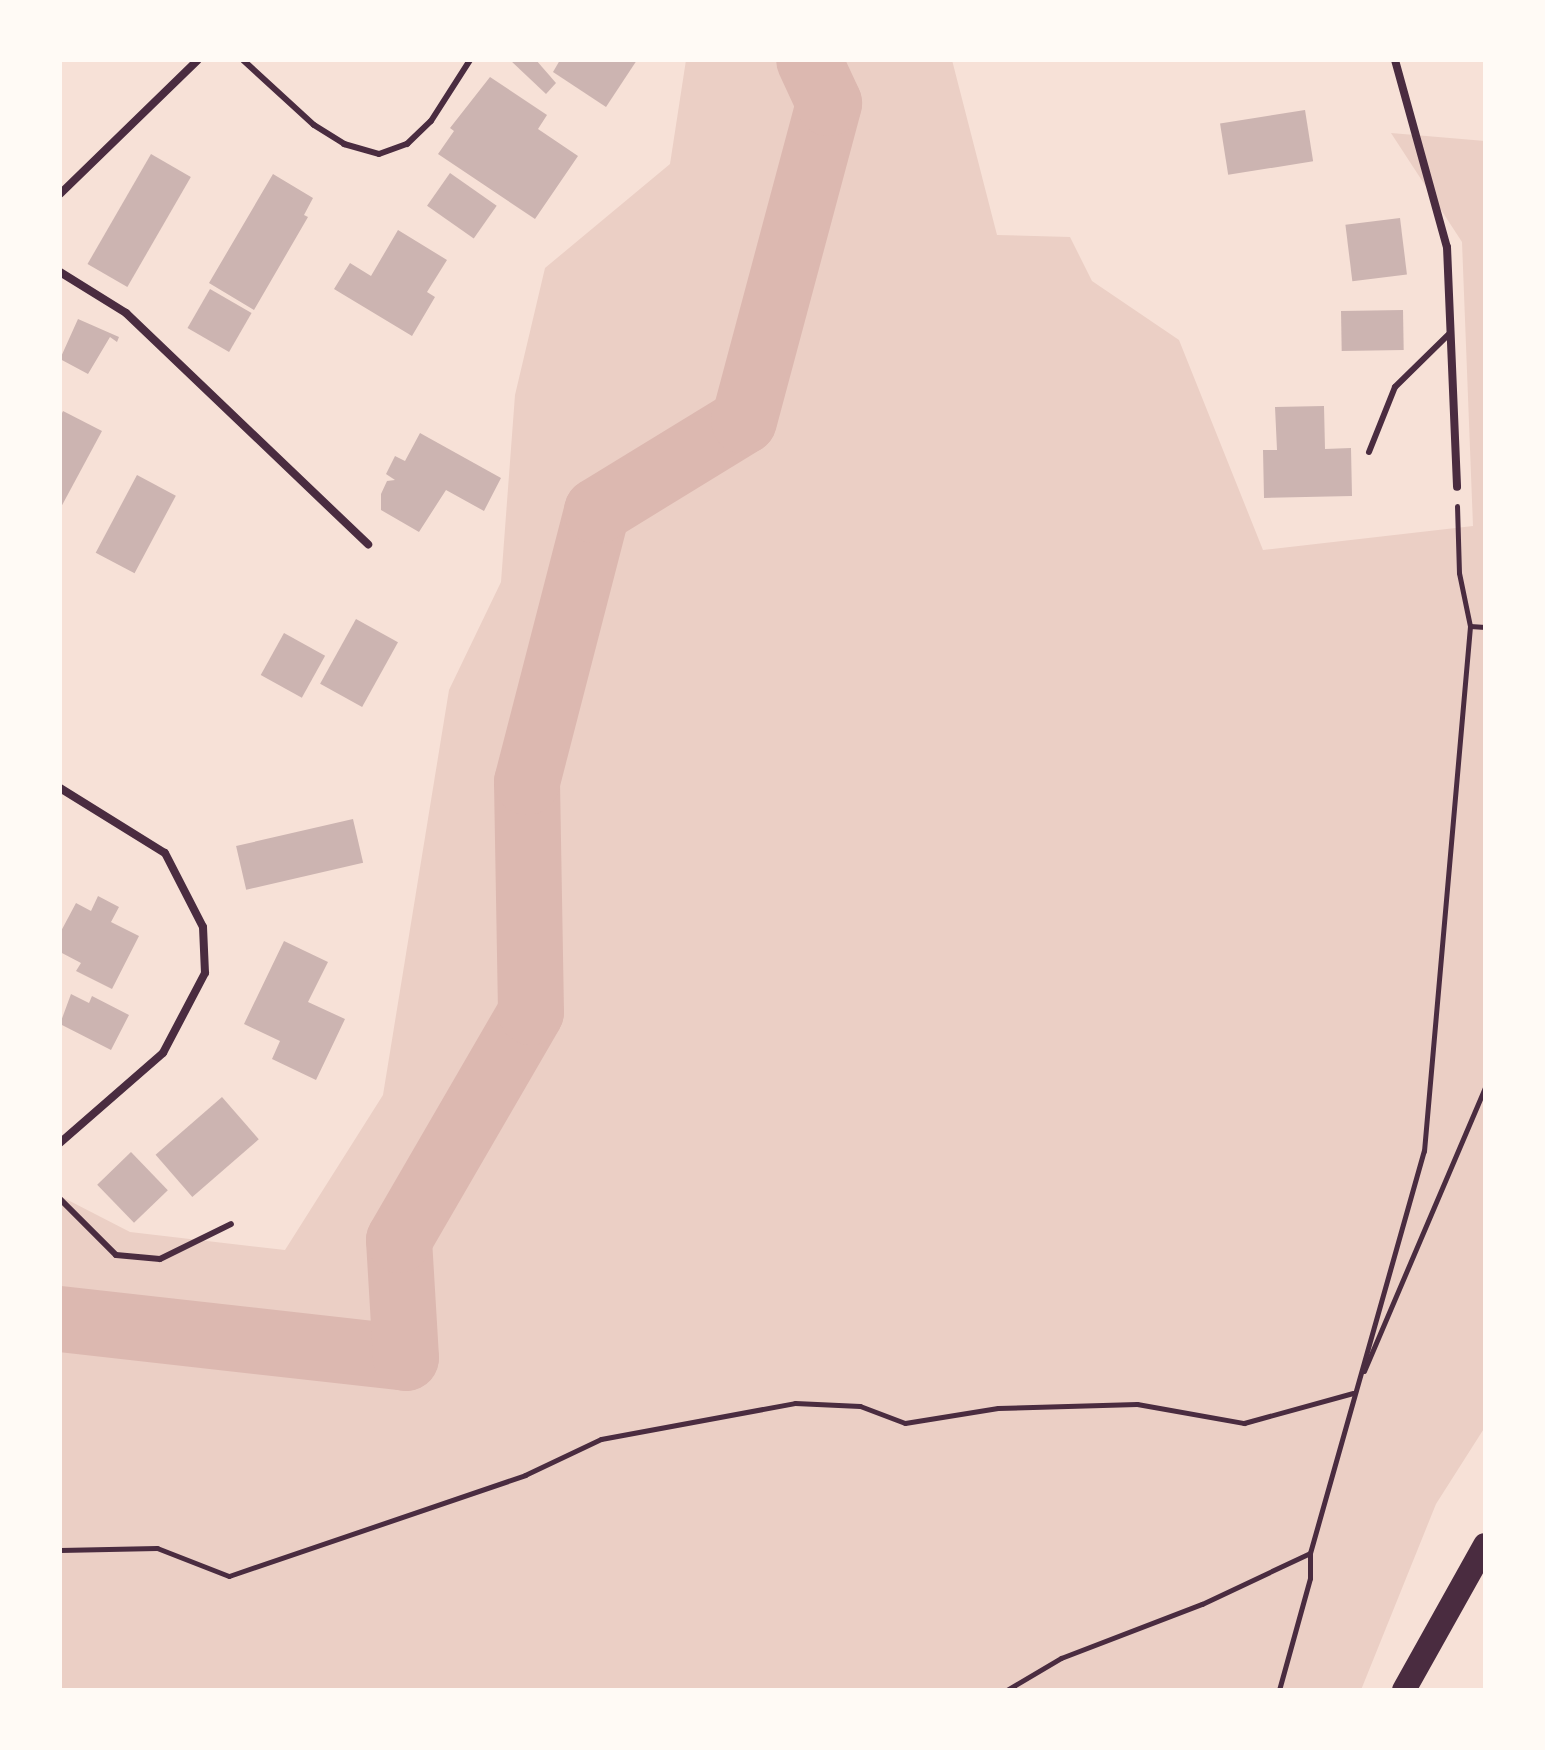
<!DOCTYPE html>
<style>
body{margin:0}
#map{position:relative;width:1545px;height:1750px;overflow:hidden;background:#f7e1d7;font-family:"Fira Sans Condensed",sans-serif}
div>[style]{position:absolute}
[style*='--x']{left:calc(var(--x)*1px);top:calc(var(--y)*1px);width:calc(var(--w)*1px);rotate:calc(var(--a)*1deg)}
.green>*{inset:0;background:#ebcfc5}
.river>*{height:66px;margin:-33px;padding:0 33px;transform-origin:33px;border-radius:33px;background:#dcb8b0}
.building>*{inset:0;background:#ccb4b1;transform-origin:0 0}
.path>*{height:5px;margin:-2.5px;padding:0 2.5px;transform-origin:2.5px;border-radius:2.5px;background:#4a2c40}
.service>*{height:6px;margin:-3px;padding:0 3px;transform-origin:3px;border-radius:3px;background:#4a2c40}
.minor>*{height:8px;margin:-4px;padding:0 4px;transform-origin:4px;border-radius:4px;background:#4a2c40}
.motorway>*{height:24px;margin:-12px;padding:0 12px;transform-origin:12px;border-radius:12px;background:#4a2c40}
span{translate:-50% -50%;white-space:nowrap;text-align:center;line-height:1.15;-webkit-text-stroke:7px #fffaf5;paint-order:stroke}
.frame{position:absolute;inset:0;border:62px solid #fffaf5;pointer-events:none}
</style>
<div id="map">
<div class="green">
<i style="clip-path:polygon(686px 60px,952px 60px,997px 235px,1070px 237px,1092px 281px,1179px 340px,1263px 550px,1473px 526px,1462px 242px,1391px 133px,1485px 141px,1485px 1427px,1436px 1504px,1361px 1690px,60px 1690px,60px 1196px,130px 1232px,285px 1250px,383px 1095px,449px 690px,501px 582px,515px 395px,545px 268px,670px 164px)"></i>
</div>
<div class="river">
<i style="--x:60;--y:1319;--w:348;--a:6.4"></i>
<i style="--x:406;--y:1358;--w:118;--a:-93.4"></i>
<i style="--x:399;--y:1240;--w:263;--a:-59.9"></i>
<i style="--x:531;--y:1012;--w:230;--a:-91"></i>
<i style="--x:527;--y:782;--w:280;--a:-75.5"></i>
<i style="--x:597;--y:511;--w:172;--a:-31.5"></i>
<i style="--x:744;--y:421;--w:329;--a:-75"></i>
<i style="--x:829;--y:103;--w:47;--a:-114.9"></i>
</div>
<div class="building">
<i style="clip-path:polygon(510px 60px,536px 60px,556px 83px,546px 94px)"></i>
<i style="clip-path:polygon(560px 60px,637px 60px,606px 107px,553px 72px)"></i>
<i style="clip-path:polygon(490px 77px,547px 115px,538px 129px,578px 156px,535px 219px,438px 154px,454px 131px,450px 128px)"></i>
<i style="left:1305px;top:110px;width:52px;height:86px;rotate:81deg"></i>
<i style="left:151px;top:154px;width:46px;height:127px;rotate:30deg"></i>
<i style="left:450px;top:173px;width:57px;height:40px;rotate:35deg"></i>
<i style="clip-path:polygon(273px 174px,313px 198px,304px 215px,308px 217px,254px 310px,209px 283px)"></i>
<i style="left:1400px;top:218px;width:57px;height:55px;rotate:83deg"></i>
<i style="clip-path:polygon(398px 230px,447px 260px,427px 292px,435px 297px,412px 336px,334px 289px,350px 263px,371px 276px)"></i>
<i style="left:210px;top:289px;width:48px;height:45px;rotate:30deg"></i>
<i style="left:1403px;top:310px;width:40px;height:62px;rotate:89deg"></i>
<i style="clip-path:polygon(78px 319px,119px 337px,117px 342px,110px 337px,88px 374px,60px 359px)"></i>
<i style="clip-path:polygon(1324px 406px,1325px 449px,1351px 448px,1352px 496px,1264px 498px,1263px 450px,1277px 450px,1275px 407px)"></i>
<i style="clip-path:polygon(63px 411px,102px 431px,60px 509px,60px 417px)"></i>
<i style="clip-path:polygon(420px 433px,501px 478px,484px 511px,446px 490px,419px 532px,381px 510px,381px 494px,387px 481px,395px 480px,386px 474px,395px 456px,405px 461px)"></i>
<i style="left:137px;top:475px;width:44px;height:88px;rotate:28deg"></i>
<i style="left:356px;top:619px;width:48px;height:74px;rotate:29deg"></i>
<i style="left:284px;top:633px;width:47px;height:48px;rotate:29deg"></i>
<i style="left:353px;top:819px;width:45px;height:120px;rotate:77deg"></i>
<i style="clip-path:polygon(98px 896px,119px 907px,111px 922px,139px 936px,112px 989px,76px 971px,81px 963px,60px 952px,60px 933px,76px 903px,91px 911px)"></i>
<i style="clip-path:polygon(284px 941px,328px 962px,308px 1002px,345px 1019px,316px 1080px,272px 1059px,280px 1041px,244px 1024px)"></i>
<i style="clip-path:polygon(71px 994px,89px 1003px,92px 996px,129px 1015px,111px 1050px,60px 1024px)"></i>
<i style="left:222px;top:1097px;width:56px;height:88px;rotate:49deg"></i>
<i style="left:131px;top:1152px;width:53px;height:47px;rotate:46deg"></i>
</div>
<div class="path">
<i style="--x:1470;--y:626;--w:15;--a:4"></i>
<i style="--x:1364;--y:1371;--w:308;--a:-66.9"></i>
<i style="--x:60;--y:1550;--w:97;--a:-1.2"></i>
<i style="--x:157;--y:1548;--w:77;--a:21.3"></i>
<i style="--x:229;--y:1576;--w:313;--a:-18.8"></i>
<i style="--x:525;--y:1475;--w:84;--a:-25.3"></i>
<i style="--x:601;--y:1439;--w:197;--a:-10.5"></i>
<i style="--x:795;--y:1403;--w:65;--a:2.6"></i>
<i style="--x:860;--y:1406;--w:48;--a:20.7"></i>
<i style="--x:905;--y:1423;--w:94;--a:-9.2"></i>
<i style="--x:998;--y:1408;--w:139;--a:-1.6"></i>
<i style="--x:1137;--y:1404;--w:109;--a:10.1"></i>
<i style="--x:1244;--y:1423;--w:113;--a:-15.4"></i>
<i style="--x:1007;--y:1690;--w:63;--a:-30.7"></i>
<i style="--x:1061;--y:1658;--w:151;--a:-21"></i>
<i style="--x:1202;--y:1604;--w:119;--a:-25.3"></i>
<i style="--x:1310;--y:1553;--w:418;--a:-74.2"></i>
<i style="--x:1424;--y:1151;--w:527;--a:-84.99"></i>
<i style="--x:1470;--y:626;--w:54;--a:-101.7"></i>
<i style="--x:1459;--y:573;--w:67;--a:-91.7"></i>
<i style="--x:1279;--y:1690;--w:116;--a:-74.5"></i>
<i style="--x:1310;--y:1578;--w:25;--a:-90"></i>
</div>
<div class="service">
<i style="--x:243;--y:60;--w:96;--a:42.5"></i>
<i style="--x:314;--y:125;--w:36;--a:32"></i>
<i style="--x:344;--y:144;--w:36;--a:16"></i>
<i style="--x:379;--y:154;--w:30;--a:-20"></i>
<i style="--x:407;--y:144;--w:33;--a:-44"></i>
<i style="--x:431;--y:121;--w:72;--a:-57.4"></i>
<i style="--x:1369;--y:452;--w:70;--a:-68.2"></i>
<i style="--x:1395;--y:387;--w:78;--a:-44.5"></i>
<i style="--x:60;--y:1199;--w:79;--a:45"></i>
<i style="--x:116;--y:1255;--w:44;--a:5.2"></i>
<i style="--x:160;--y:1259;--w:79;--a:-26.2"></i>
</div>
<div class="minor">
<i style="--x:1395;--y:60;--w:194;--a:74.5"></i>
<i style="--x:1447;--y:247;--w:240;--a:87.6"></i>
<i style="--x:60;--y:194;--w:192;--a:-44.2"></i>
<i style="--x:60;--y:272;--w:78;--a:31.8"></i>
<i style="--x:126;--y:313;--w:335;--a:43.7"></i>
<i style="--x:60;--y:788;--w:123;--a:31.8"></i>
<i style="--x:165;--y:853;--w:83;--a:62.8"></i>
<i style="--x:203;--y:927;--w:46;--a:87.5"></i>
<i style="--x:205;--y:973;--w:90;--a:117.7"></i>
<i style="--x:163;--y:1053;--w:137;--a:138.9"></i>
</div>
<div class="motorway">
<i style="--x:1404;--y:1690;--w:166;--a:-60.8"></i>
</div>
<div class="frame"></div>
</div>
